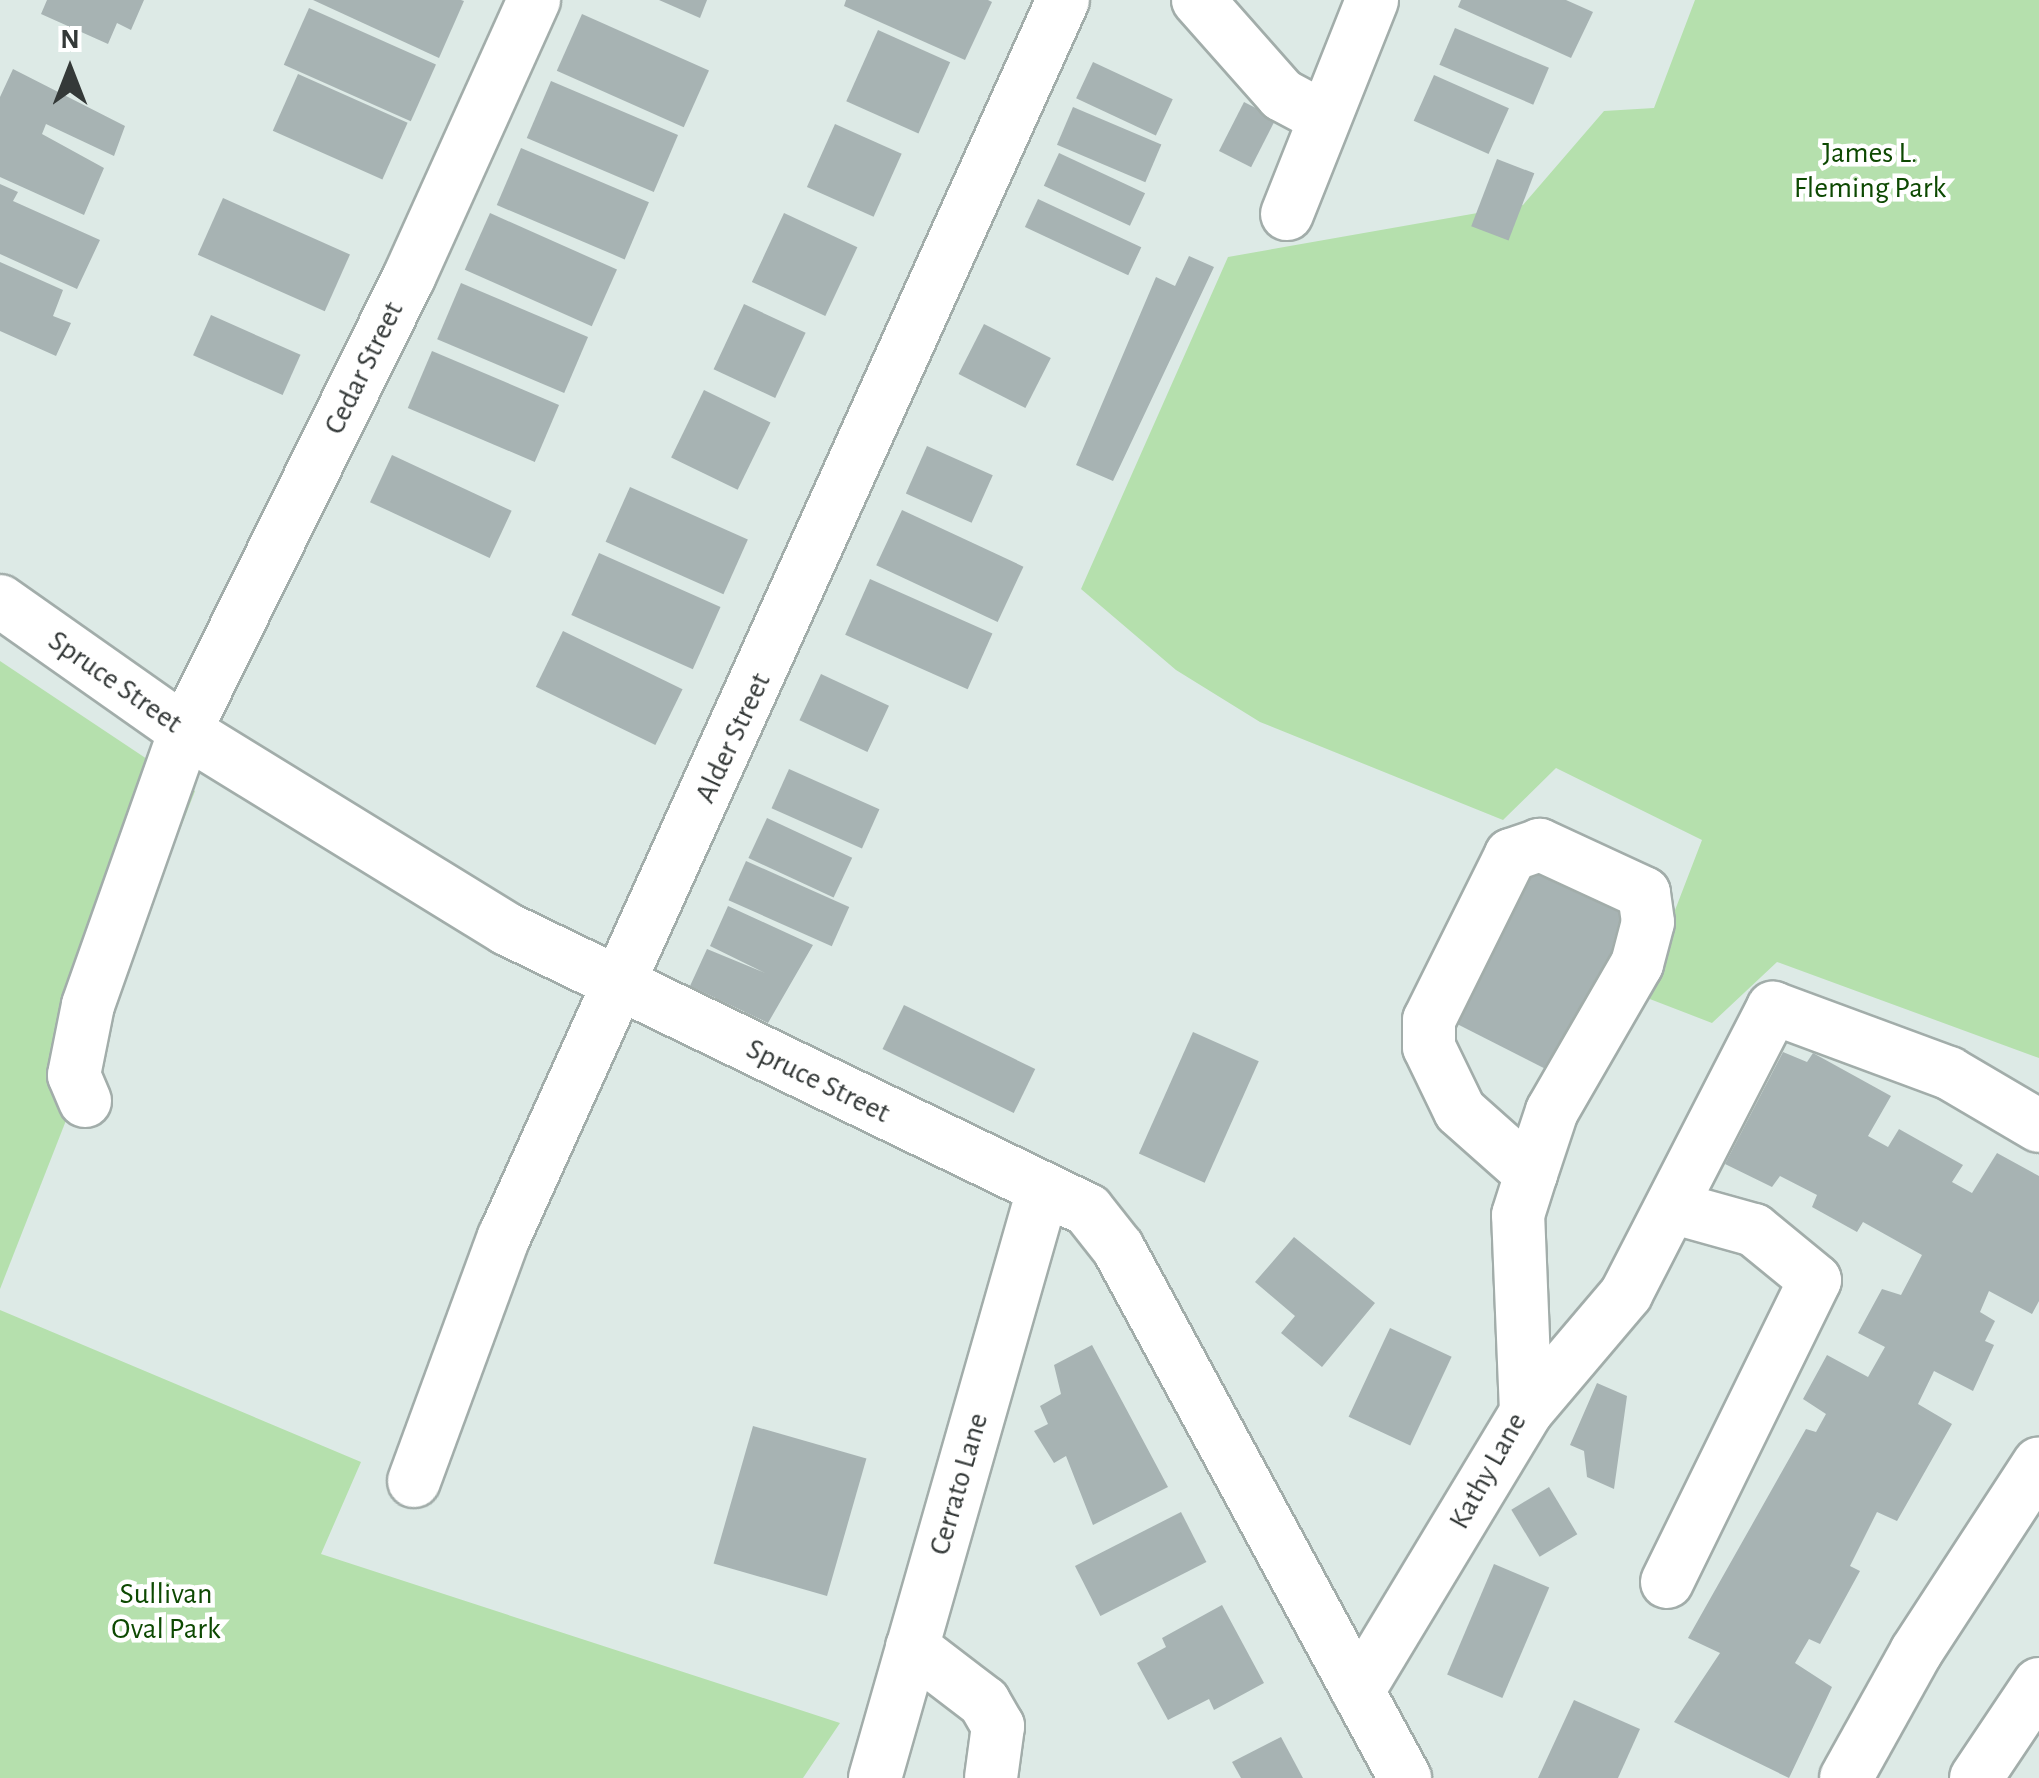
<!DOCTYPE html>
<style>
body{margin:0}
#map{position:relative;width:2039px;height:1778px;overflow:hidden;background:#ddeae6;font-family:"Alegreya Sans",sans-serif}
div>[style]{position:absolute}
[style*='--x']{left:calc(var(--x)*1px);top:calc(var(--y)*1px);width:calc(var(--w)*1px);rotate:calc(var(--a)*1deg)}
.green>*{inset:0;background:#b5e0ad}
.building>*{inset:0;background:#a7b3b3;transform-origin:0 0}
.roads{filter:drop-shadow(2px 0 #a2adaa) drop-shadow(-2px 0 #a2adaa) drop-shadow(0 2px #a2adaa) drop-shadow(0 -2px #a2adaa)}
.minor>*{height:52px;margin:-26px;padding:0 26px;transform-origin:26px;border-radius:26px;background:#fff}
span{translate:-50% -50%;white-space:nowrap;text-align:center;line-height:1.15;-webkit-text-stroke:9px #fff;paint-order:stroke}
.park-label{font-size:30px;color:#0d4902}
.street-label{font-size:30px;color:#343938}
.north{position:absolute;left:20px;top:20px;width:100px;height:100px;-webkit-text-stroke:8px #fff;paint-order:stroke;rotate:0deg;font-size:28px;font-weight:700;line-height:40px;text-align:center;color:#343938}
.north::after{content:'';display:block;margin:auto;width:35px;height:45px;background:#343938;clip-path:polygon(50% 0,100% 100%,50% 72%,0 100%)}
</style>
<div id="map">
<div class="green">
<i style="clip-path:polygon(1695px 0,2039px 0,2039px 1058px,1777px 962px,1712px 1023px,1642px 996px,1702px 840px,1556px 768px,1503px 820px,1260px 722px,1176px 670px,1081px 589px,1228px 257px,1523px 205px,1604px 111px,1654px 108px)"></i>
<i style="clip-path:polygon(0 661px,195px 791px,0 1289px)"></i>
<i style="clip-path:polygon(0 1310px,361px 1462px,321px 1554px,840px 1723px,803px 1778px,0 1778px)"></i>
</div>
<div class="building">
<i style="clip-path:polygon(47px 0,144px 0,131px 30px,117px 23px,108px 44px,41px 14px)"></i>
<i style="clip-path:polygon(313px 0,461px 0,464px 1px,439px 58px)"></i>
<i style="clip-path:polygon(659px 0,707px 0,700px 18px)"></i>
<i style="clip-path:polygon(846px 0,988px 0,992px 2px,965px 60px,844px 6px)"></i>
<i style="clip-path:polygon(1461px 0,1566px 0,1593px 12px,1571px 58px,1458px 7px)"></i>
<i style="left:309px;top:8px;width:139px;height:62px;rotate:24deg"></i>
<i style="left:582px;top:14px;width:139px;height:62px;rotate:24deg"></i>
<i style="left:1455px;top:28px;width:102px;height:40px;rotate:23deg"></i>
<i style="left:878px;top:30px;width:79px;height:78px;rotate:24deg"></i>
<i style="left:1093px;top:62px;width:88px;height:40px;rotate:25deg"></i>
<i style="clip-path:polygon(13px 69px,125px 126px,114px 156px,46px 124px,42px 134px,104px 168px,84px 215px,0 177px,0 97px)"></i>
<i style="left:298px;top:74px;width:120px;height:62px;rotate:24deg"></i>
<i style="left:1434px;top:75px;width:82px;height:50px;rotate:24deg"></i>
<i style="left:551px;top:81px;width:138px;height:62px;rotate:23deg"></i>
<i style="left:1244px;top:102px;width:36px;height:55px;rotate:27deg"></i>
<i style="left:1073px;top:107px;width:96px;height:41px;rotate:23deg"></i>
<i style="left:835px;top:124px;width:73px;height:69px;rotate:24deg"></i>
<i style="left:521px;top:148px;width:139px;height:62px;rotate:23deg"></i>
<i style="left:1059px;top:153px;width:95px;height:36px;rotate:25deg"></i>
<i style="left:1497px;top:159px;width:40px;height:72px;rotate:21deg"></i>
<i style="clip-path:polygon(0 184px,18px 192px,13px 201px,100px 240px,77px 289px,0 254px)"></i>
<i style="left:223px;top:198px;width:139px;height:62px;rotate:24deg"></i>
<i style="left:1038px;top:199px;width:114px;height:31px;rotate:25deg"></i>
<i style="left:490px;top:213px;width:139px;height:62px;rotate:24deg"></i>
<i style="left:784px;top:213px;width:81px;height:76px;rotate:25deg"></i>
<i style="clip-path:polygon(1189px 256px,1214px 267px,1113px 481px,1076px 465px,1156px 277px,1175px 286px)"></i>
<i style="clip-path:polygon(0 262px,63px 290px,53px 316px,71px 323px,56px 356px,0 331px)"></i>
<i style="left:461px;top:283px;width:138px;height:61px;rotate:23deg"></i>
<i style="left:744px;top:304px;width:68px;height:72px;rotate:25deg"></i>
<i style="left:211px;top:315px;width:98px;height:44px;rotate:24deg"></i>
<i style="left:984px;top:324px;width:75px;height:56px;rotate:27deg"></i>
<i style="left:432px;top:351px;width:138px;height:62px;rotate:23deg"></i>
<i style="left:704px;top:390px;width:74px;height:75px;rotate:26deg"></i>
<i style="left:927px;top:446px;width:72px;height:52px;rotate:24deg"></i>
<i style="left:392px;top:455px;width:132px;height:52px;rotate:25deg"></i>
<i style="left:630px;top:487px;width:129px;height:60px;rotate:24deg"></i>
<i style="left:902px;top:510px;width:134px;height:61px;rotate:25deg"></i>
<i style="left:599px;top:553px;width:133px;height:68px;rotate:24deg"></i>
<i style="left:870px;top:579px;width:134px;height:61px;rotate:24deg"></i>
<i style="left:563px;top:631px;width:133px;height:62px;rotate:26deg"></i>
<i style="left:821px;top:674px;width:75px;height:51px;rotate:25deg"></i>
<i style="left:789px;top:769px;width:99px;height:43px;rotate:24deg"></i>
<i style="left:767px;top:818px;width:94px;height:44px;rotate:25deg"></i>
<i style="left:1526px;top:857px;width:127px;height:180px;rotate:27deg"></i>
<i style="left:746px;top:861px;width:113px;height:43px;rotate:24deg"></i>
<i style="clip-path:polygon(728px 906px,813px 945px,768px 1023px,690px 986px,707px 949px,765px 973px,710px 946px)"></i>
<i style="left:904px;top:1005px;width:146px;height:49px;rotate:26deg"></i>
<i style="left:1193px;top:1032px;width:72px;height:133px;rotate:24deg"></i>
<i style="clip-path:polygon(1783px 1052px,1807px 1062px,1813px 1053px,1891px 1096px,1868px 1136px,1888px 1147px,1899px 1129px,1963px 1165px,1952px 1182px,1972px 1193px,1997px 1153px,2039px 1176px,2039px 1301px,2032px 1314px,1989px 1291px,1980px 1312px,1995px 1321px,1985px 1341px,1994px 1345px,1973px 1391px,1934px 1371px,1918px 1404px,1952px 1424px,1897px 1521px,1877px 1512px,1850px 1566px,1860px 1571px,1820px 1644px,1809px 1639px,1795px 1663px,1832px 1687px,1789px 1778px,1674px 1722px,1720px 1653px,1688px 1638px,1806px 1429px,1816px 1432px,1826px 1414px,1803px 1399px,1827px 1355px,1868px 1377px,1885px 1347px,1858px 1333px,1882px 1289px,1901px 1295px,1922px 1255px,1863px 1222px,1857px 1232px,1812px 1207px,1817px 1195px,1780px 1176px,1772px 1187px,1725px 1164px)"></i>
<i style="clip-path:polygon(1294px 1237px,1375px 1303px,1322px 1367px,1281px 1333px,1295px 1316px,1255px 1282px)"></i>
<i style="left:1390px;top:1328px;width:68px;height:98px;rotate:25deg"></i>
<i style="clip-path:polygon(1092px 1345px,1168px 1487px,1093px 1525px,1066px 1456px,1054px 1463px,1034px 1431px,1048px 1424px,1040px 1406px,1061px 1394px,1054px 1365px)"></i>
<i style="clip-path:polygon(1597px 1383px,1627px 1396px,1614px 1489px,1587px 1477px,1584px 1451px,1570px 1445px)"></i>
<i style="left:753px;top:1426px;width:118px;height:143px;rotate:16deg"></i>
<i style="left:1549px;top:1487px;width:55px;height:44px;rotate:59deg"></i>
<i style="left:1181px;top:1512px;width:56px;height:119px;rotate:63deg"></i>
<i style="left:1494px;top:1564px;width:60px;height:120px;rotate:23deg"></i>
<i style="clip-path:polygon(1222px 1605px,1264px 1683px,1214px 1710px,1209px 1699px,1168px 1720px,1137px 1663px,1166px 1647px,1162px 1638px)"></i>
<i style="clip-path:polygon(1574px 1700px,1640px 1729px,1618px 1778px,1538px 1778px)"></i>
<i style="clip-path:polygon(1281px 1737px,1303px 1778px,1241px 1778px,1232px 1762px)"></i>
</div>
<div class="roads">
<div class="minor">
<i style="--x:1198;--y:0;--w:127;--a:48.5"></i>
<i style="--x:1282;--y:95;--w:47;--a:28.2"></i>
<i style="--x:1287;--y:214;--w:230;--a:-68.3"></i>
<i style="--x:0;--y:601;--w:226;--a:35.1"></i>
<i style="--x:185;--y:731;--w:378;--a:31.6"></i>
<i style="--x:507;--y:929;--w:645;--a:25.81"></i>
<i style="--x:1088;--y:1210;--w:48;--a:51.7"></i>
<i style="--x:1118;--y:1248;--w:603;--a:61.56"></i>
<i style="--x:85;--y:1101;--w:28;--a:-113"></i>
<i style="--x:74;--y:1075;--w:71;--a:-78.7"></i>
<i style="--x:88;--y:1005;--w:291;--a:-70.5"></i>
<i style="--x:185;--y:731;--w:506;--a:-63.74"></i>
<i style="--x:409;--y:277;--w:304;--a:-65.7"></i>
<i style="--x:1526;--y:1412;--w:155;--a:-49.7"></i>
<i style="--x:1626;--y:1294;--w:322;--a:-62.8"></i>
<i style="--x:1773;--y:1008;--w:188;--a:20.3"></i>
<i style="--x:1949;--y:1073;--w:104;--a:30.5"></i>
<i style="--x:414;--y:1481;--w:260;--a:-69.8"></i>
<i style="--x:504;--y:1237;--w:1357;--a:-65.68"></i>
<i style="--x:1667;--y:1582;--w:336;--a:-63.9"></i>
<i style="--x:1815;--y:1280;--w:79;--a:-140.7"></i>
<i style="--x:1754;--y:1230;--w:82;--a:-164.4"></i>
<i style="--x:912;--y:1647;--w:91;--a:37.4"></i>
<i style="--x:984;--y:1702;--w:28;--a:60"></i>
<i style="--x:998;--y:1726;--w:52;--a:97.7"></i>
<i style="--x:1358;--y:1691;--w:326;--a:-58.9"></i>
<i style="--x:1526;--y:1412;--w:197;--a:-92.3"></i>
<i style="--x:1518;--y:1215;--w:43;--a:-72.4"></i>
<i style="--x:1531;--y:1174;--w:66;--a:-71.6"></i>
<i style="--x:1552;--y:1111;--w:170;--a:-60"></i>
<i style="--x:1637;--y:964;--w:43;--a:-75.3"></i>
<i style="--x:1648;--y:922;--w:29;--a:-98"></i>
<i style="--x:1644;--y:893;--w:115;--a:-155.2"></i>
<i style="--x:1540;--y:845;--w:31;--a:161"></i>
<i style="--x:1511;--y:855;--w:184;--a:116.4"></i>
<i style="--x:1429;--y:1020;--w:27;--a:90"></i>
<i style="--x:1429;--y:1047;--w:71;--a:64.2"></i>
<i style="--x:1460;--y:1111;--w:95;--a:41.6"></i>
<i style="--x:875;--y:1778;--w:612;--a:-74.05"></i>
<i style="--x:1846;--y:1778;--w:144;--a:-60.9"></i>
<i style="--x:1916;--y:1652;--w:225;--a:-56.9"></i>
<i style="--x:1976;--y:1778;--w:113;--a:-56.2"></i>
</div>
</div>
<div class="park-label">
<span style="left:1870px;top:170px">James L.<br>Fleming Park</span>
<span style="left:166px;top:1611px">Sullivan<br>Oval Park</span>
</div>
<div class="street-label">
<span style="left:364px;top:368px;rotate:-64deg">Cedar Street</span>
<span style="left:115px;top:682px;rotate:35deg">Spruce Street</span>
<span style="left:733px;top:738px;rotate:-65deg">Alder Street</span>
<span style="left:818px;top:1081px;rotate:26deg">Spruce Street</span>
<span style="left:1488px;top:1471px;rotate:-61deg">Kathy Lane</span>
<span style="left:959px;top:1484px;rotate:-74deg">Cerrato Lane</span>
</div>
<div class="north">N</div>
</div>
